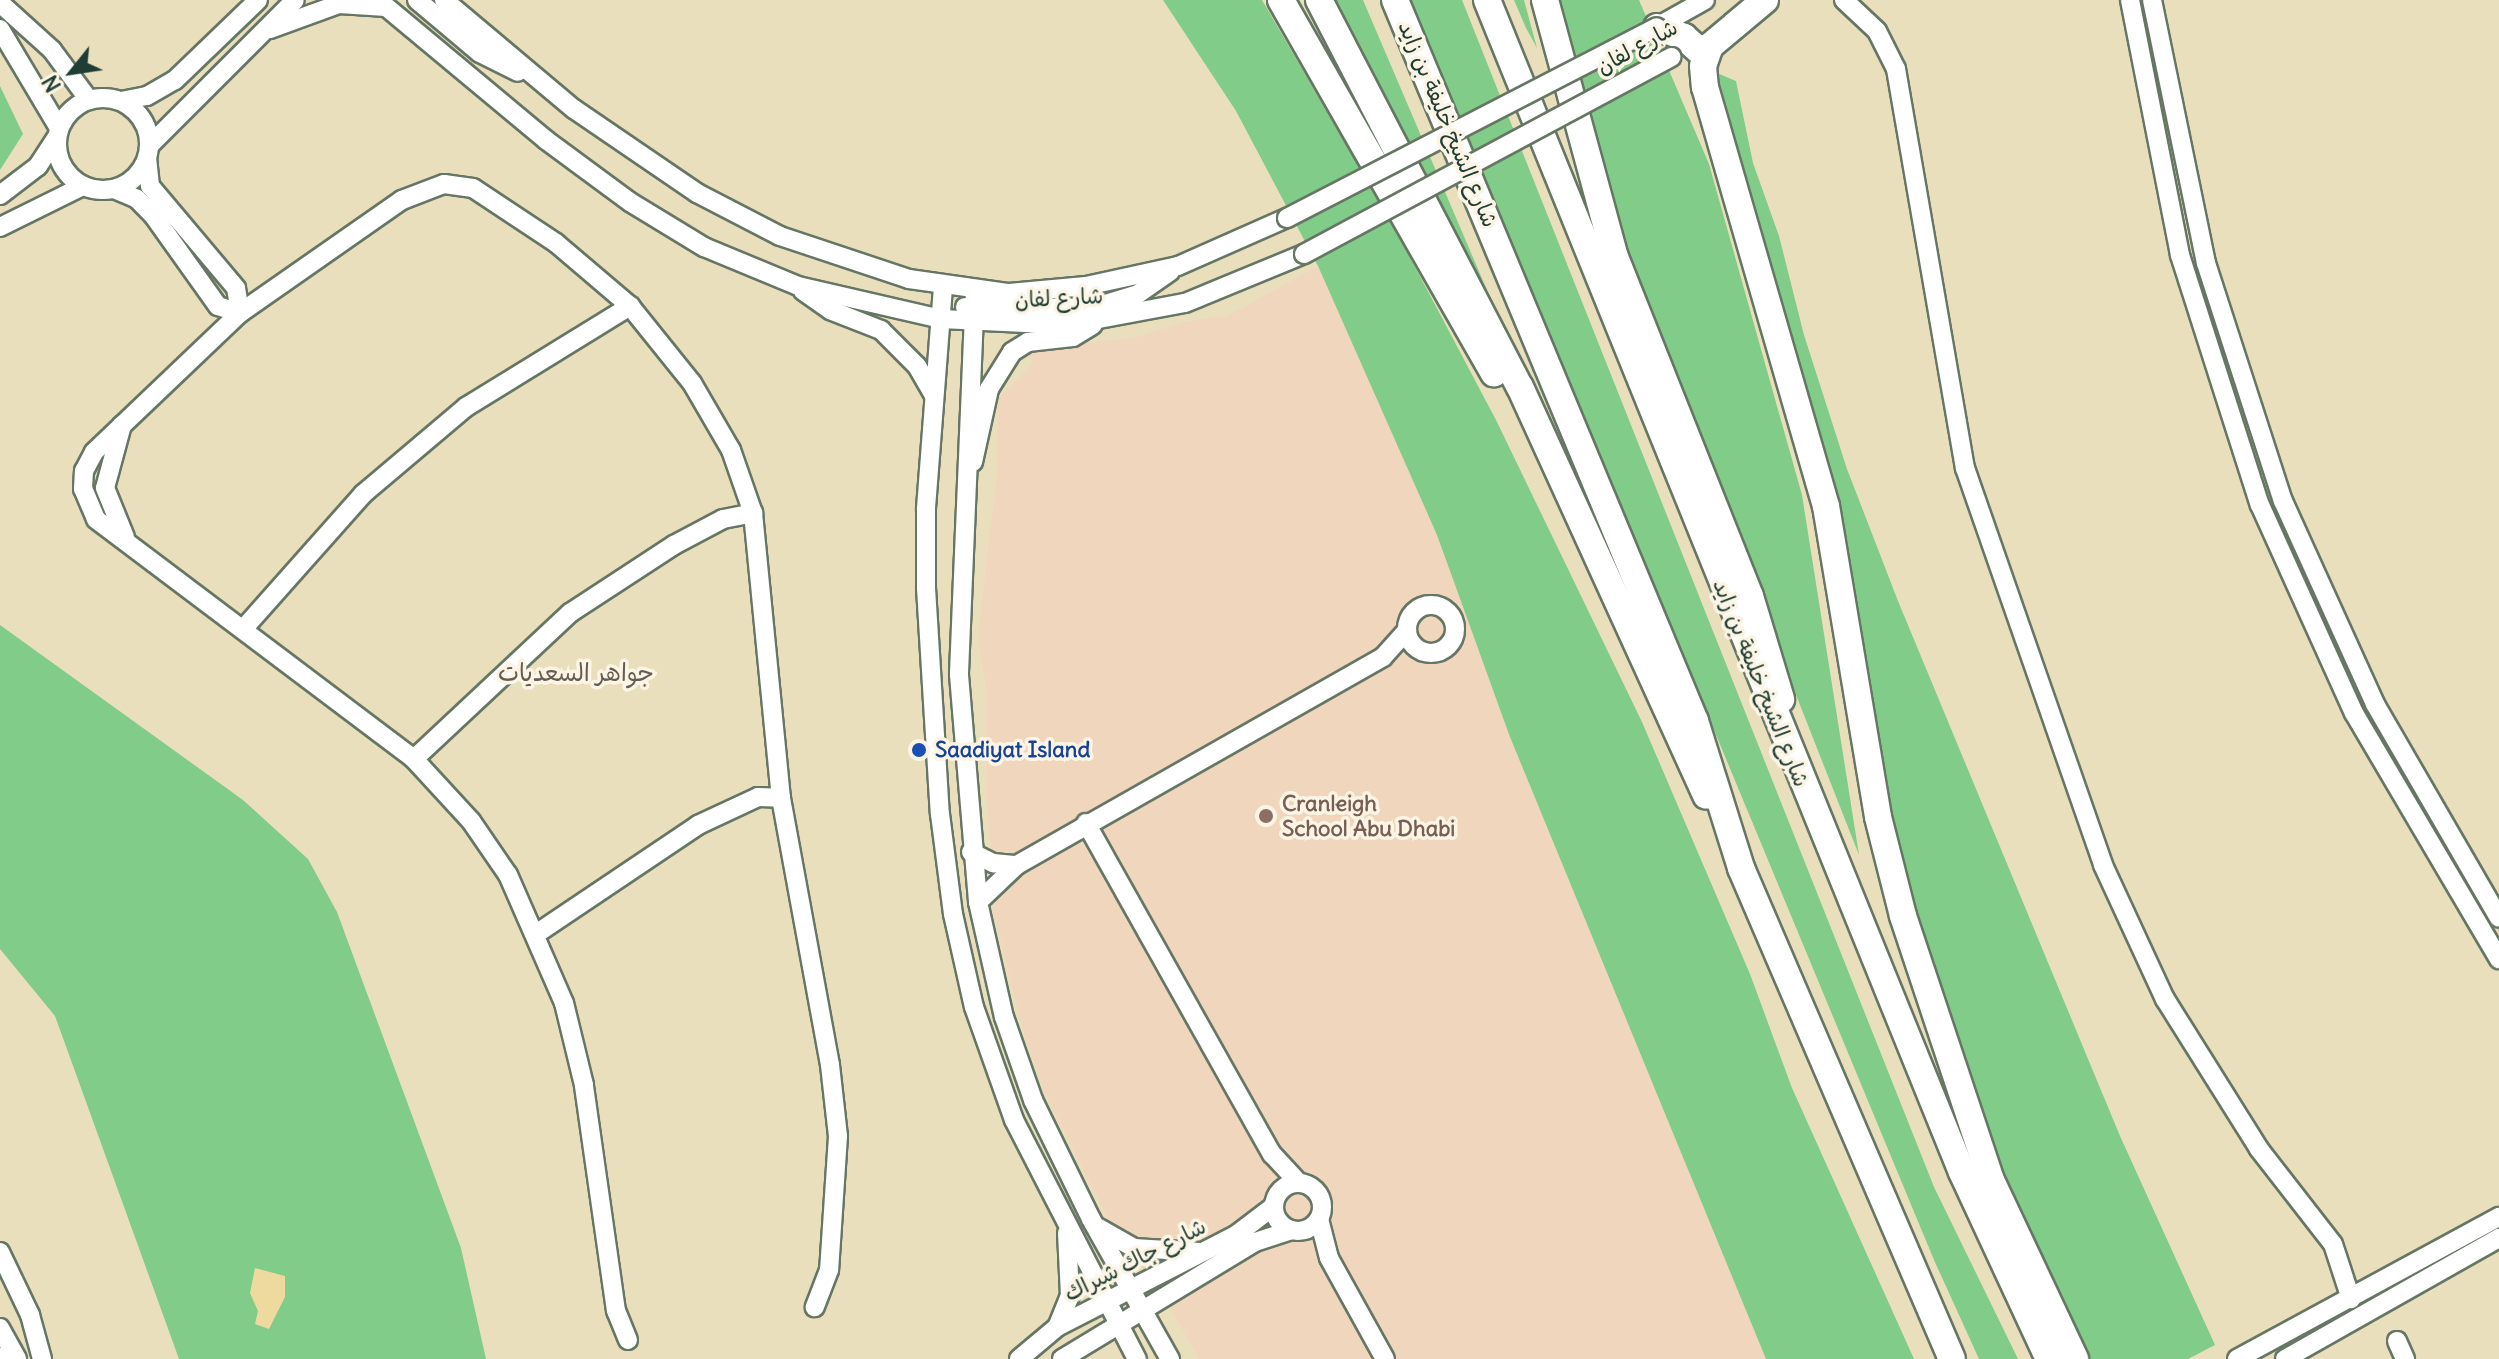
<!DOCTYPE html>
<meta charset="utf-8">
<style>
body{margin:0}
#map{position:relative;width:2499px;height:1359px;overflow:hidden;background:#eadfbc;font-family:Delius,"Playpen Sans Arabic",sans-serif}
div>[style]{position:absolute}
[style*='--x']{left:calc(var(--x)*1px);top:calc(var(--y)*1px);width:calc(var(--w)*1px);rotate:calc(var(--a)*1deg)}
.built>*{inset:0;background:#f0d6bc}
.green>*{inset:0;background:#82cc89}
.sand>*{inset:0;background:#eeda9e}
.roads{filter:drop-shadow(2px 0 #667664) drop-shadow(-2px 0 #667664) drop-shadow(0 2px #667664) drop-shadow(0 -2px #667664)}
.minor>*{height:18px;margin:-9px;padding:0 9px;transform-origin:9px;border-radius:9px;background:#fff}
.minor>.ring{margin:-9px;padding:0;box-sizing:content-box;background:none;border:18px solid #fff;border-radius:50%}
.highway>*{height:26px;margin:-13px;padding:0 13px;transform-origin:13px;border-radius:13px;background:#fff}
.bridges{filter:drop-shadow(2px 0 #667664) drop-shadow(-2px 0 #667664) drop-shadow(0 2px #667664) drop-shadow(0 -2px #667664)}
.minor-bridge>*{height:18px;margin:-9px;padding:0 9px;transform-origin:9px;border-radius:9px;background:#fff}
.dots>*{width:22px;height:22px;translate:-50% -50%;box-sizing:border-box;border:4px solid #fcf5e5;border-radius:50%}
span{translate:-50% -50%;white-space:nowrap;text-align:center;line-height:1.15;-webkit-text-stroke:7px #fcf5e5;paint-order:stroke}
.street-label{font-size:22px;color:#1f3d34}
.transit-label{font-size:22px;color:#164399;font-weight:700}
.left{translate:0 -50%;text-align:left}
.education-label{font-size:22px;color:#785e54;font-weight:700}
.neighbourhood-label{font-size:24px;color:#655c53}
.north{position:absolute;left:32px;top:32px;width:80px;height:80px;-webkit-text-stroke:6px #fcf5e5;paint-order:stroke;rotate:240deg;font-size:22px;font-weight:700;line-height:32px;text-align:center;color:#1f3d34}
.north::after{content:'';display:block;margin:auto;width:28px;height:36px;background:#1f3d34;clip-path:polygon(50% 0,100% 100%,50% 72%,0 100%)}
</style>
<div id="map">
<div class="built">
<i style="clip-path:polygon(1318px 266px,1437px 535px,1510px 737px,1766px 1359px,1199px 1359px,1171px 1309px,1115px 1233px,1046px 1096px,1024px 1034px,991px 902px,1001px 881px,993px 865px,986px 795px,986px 687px,978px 639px,997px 473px,998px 398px,1033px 363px,1024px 349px,1133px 338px,1189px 321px,1228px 316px)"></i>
</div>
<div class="green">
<i style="clip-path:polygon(1163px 0,1262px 0,1395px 229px,1496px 420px,1642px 722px,1750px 974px,1792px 1088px,1914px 1359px,1766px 1359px,1510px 737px,1437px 535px,1318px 266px,1236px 111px)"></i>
<i style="clip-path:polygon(1327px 0,1363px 0,1507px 337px)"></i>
<i style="clip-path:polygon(1411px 0,1462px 0,1934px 1187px,2018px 1359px,1979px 1359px,1934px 1260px)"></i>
<i style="clip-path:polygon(1514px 0,1524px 0,1537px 48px,1526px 28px)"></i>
<i style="clip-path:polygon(1548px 0,1639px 0,1709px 164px,1802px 495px,1859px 855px,1632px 278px)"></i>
<i style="clip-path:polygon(1717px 73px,1736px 81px,1753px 163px,1779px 236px,1804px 335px,1847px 469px,1898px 601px,2120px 1136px,2215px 1345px,2188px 1359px,2080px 1359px,2038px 1277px,1902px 884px,1801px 376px)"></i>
<i style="clip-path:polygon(0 86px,23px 134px,0 170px)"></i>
<i style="clip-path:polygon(0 625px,243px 800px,308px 859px,337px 912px,461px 1248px,486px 1359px,179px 1359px,55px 1016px,0 949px)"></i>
</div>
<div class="sand">
<i style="clip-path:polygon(255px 1268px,285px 1276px,285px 1297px,269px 1329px,255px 1324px,258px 1311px,250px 1293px)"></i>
</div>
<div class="roads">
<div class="minor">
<i style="--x:378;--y:0;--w:219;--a:39.8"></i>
<i style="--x:546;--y:140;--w:104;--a:36.4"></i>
<i style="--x:630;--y:202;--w:87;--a:31.3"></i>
<i style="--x:704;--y:247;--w:102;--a:22.5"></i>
<i style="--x:798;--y:286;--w:147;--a:13"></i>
<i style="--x:941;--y:319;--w:126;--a:2.7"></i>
<i style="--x:1067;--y:325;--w:120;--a:-10.6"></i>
<i style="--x:1185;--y:303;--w:129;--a:-22.4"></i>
<i style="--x:417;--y:0;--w:82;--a:40.1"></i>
<i style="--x:480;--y:53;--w:42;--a:26.6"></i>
<i style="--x:444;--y:0;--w:170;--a:40"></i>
<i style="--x:574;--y:109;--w:149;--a:34.3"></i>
<i style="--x:697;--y:193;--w:93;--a:27.4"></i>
<i style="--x:780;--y:236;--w:136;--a:18.4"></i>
<i style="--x:909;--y:279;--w:101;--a:8"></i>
<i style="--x:1009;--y:293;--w:77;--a:-5.2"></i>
<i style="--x:1086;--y:286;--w:94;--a:-12.3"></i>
<i style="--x:1178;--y:266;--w:119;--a:-23.8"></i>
<i style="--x:1844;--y:0;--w:45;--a:43.2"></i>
<i style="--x:1877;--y:31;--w:42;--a:63.4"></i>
<i style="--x:1896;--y:69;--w:405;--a:80.2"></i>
<i style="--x:1965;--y:468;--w:420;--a:70.8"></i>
<i style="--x:2103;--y:865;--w:148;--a:65.2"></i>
<i style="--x:2165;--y:999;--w:177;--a:57.9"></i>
<i style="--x:2259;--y:1149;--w:120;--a:52.1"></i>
<i style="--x:2333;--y:1244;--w:58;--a:71.9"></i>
<i style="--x:2130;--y:0;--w:260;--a:78.9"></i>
<i style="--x:2180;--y:255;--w:262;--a:72.3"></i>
<i style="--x:2260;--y:505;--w:228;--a:65.7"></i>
<i style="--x:2354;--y:713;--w:286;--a:59.5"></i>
<i style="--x:2152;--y:0;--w:268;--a:78.4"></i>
<i style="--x:2206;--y:263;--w:250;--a:72.1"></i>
<i style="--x:2283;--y:501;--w:223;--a:65.6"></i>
<i style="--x:2375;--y:704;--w:247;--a:59.9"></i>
<i style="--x:0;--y:3;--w:70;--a:42.1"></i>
<i style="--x:52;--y:50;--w:62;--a:53.5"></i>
<i style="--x:1657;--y:27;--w:55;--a:-29.4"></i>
<i style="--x:0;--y:29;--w:115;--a:59.2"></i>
<i style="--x:270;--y:29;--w:73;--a:-19.9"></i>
<i style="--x:339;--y:4;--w:47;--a:3.7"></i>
<i class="ring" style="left:57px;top:98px;width:74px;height:74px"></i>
<i style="--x:121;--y:101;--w:26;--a:-11"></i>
<i style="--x:147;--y:96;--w:32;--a:-30"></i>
<i style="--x:175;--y:80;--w:115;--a:-43.9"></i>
<i style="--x:149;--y:146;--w:206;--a:-45"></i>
<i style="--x:114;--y:189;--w:25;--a:23"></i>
<i style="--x:137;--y:199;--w:23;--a:45"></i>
<i style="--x:153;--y:215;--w:112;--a:54.5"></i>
<i style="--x:218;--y:306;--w:23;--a:18"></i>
<i style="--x:240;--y:313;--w:25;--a:-99"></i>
<i style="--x:236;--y:288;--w:133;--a:-130.1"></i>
<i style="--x:150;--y:186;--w:27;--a:-96"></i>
<i style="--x:0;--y:195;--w:48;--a:-37.3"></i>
<i style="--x:38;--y:166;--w:35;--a:-57"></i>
<i style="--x:0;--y:227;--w:93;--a:-26.3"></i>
<i style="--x:943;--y:287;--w:224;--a:94.4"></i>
<i style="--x:926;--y:510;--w:78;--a:90"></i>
<i style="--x:926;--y:588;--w:226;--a:86.5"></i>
<i style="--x:940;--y:814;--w:101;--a:82.6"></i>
<i style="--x:953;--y:914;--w:95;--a:77.3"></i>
<i style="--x:974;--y:1007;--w:120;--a:70.5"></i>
<i style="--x:1014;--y:1120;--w:269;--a:62.8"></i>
<i style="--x:803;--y:291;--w:33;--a:35"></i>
<i style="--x:830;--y:310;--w:55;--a:21.4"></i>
<i style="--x:881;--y:330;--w:51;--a:45"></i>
<i style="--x:917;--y:366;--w:34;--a:60"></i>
<i style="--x:975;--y:291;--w:384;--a:92.4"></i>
<i style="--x:959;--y:675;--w:228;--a:85.2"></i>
<i style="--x:978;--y:902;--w:118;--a:77.3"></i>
<i style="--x:1004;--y:1017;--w:88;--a:70.7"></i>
<i style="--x:1033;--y:1100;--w:132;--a:64"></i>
<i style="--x:1091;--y:1219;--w:161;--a:60.6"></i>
<i style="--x:965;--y:307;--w:127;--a:0.5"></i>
<i style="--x:1092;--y:308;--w:48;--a:-16.9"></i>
<i style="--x:1138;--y:294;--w:39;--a:-35"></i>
<i style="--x:122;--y:425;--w:65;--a:105.1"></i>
<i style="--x:105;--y:488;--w:53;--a:67.8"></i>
<i style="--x:973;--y:462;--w:75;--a:-77.6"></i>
<i style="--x:989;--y:389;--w:44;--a:-58.1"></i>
<i style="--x:1012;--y:352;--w:19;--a:-32"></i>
<i style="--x:1028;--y:342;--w:45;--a:-6.3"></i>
<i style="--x:1073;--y:337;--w:23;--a:-31"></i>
<i class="ring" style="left:1407px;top:605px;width:30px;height:30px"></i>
<i style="--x:245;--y:627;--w:178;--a:-48.4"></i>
<i style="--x:363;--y:494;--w:135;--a:-40.2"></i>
<i style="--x:466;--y:407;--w:193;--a:-31.6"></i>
<i style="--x:414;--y:759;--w:214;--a:-43.1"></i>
<i style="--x:570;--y:613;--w:124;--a:-33.2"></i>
<i style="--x:674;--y:545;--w:55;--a:-28"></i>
<i style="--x:723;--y:519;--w:31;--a:-11"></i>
<i style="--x:1086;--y:823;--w:380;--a:60.7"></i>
<i style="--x:1272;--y:1154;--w:38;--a:47"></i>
<i style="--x:971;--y:852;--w:25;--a:27"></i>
<i style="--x:993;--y:863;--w:24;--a:5"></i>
<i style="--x:978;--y:902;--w:54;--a:-43.5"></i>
<i style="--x:1017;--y:865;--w:421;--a:-29.6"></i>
<i style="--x:1383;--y:657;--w:36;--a:-48"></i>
<i style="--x:536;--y:934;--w:195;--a:-33.9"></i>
<i style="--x:698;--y:825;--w:66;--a:-25"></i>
<i style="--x:758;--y:797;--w:23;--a:2"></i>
<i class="ring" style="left:1274px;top:1183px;width:30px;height:30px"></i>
<i style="--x:1319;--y:1219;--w:40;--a:75.6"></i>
<i style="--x:1329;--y:1258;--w:115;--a:61"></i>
<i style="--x:1099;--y:1228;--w:40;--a:29.7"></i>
<i style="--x:1134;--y:1248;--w:66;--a:3.5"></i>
<i style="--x:0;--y:1252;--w:70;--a:64.5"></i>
<i style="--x:30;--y:1315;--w:46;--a:74.7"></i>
<i style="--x:1058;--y:1325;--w:31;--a:-68"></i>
<i style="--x:1070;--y:1296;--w:63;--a:-92.7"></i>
<i style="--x:0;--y:1328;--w:35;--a:61"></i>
<i style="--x:628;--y:1340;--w:31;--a:-112"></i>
<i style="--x:616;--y:1311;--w:228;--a:-98.1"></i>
<i style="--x:584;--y:1085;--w:84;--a:-103.7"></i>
<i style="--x:564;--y:1003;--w:140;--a:-113.6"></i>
<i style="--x:508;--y:875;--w:65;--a:-124.4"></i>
<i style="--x:471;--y:821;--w:84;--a:-132.6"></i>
<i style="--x:414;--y:759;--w:398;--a:-143"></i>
<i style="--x:96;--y:519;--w:33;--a:-113"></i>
<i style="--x:83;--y:489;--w:18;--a:-87"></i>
<i style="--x:84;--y:471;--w:21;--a:-62"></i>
<i style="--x:94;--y:452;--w:202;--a:-43.6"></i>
<i style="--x:240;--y:313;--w:198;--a:-34.9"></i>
<i style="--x:402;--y:200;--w:45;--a:-20.9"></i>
<i style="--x:444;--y:184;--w:29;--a:8"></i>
<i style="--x:473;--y:188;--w:100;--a:33.5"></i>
<i style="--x:556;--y:243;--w:97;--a:40.4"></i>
<i style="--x:630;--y:306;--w:99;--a:51.2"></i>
<i style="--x:692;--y:383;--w:78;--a:59.8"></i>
<i style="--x:731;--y:450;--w:67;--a:70.8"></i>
<i style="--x:753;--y:513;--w:286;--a:84.4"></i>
<i style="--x:781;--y:798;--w:271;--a:79.6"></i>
<i style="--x:830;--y:1065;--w:71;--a:83.6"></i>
<i style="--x:838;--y:1136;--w:134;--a:93.8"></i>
<i style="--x:829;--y:1270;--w:40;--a:111"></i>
<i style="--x:2397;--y:1341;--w:20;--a:66"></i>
<i style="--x:0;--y:1357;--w:2;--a:63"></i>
<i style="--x:1019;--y:1359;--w:50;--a:-40.1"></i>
<i style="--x:1057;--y:1327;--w:201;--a:-27.2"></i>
<i style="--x:1236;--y:1235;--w:48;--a:-37.3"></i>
<i style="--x:1062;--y:1359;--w:226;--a:-31.2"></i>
<i style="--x:1255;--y:1242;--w:38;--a:-18"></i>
<i style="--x:2237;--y:1359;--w:298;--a:-28.5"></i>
<i style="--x:2285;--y:1359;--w:246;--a:-29.5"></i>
</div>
<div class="highway">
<i style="--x:1281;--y:0;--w:430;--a:60.3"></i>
<i style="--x:1319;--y:0;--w:436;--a:62.6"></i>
<i style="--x:1520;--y:387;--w:449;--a:65.5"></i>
<i style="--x:1395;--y:0;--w:781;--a:67.41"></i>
<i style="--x:1695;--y:721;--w:154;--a:72.6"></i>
<i style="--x:1741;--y:868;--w:534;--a:66.75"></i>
<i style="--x:1487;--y:0;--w:1265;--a:67.94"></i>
<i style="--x:1962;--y:1172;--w:206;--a:65.1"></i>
<i style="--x:1545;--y:0;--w:266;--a:74.8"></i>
<i style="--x:1615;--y:257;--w:365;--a:68.3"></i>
<i style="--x:1750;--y:596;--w:108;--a:73.2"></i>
<i style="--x:1765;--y:0;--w:72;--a:140.1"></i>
<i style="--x:1710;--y:46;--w:21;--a:109"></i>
<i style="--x:1703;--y:66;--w:21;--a:85"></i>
<i style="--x:1705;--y:87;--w:436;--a:73.9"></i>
<i style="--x:1826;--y:506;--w:315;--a:80.5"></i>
<i style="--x:1878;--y:817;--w:102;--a:75.8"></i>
<i style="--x:1903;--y:916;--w:276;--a:71.6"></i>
<i style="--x:1990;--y:1178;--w:200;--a:64.8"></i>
<i style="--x:1657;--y:27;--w:29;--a:20"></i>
<i style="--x:1684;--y:37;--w:28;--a:42"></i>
</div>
</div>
<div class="bridges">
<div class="minor-bridge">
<i style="--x:1287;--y:218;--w:416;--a:-27.3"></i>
<i style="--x:1304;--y:254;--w:417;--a:-28.2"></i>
</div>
</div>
<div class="dots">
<i style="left:919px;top:750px;background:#1a4fb4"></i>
<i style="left:1266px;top:816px;background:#8d6e63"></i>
</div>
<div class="street-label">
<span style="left:1637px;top:47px;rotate:-29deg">شارع لفان</span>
<span style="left:1448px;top:124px;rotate:67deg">شارع الشيخ خليفة بن زايد</span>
<span style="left:1059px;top:298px;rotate:-3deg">شارع لفان</span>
<span style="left:1761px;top:683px;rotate:68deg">شارع الشيخ خليفة بن زايد</span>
<span style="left:1135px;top:1260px;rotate:-27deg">شارع جاك شيراك</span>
</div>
<div class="transit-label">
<span class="left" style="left:935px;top:750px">Saadiyat Island</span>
</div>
<div class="education-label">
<span class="left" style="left:1282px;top:816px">Cranleigh<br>School Abu Dhabi</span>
</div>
<div class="neighbourhood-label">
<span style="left:576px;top:673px">جواهر السعديات</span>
</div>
<div class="north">N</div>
</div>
